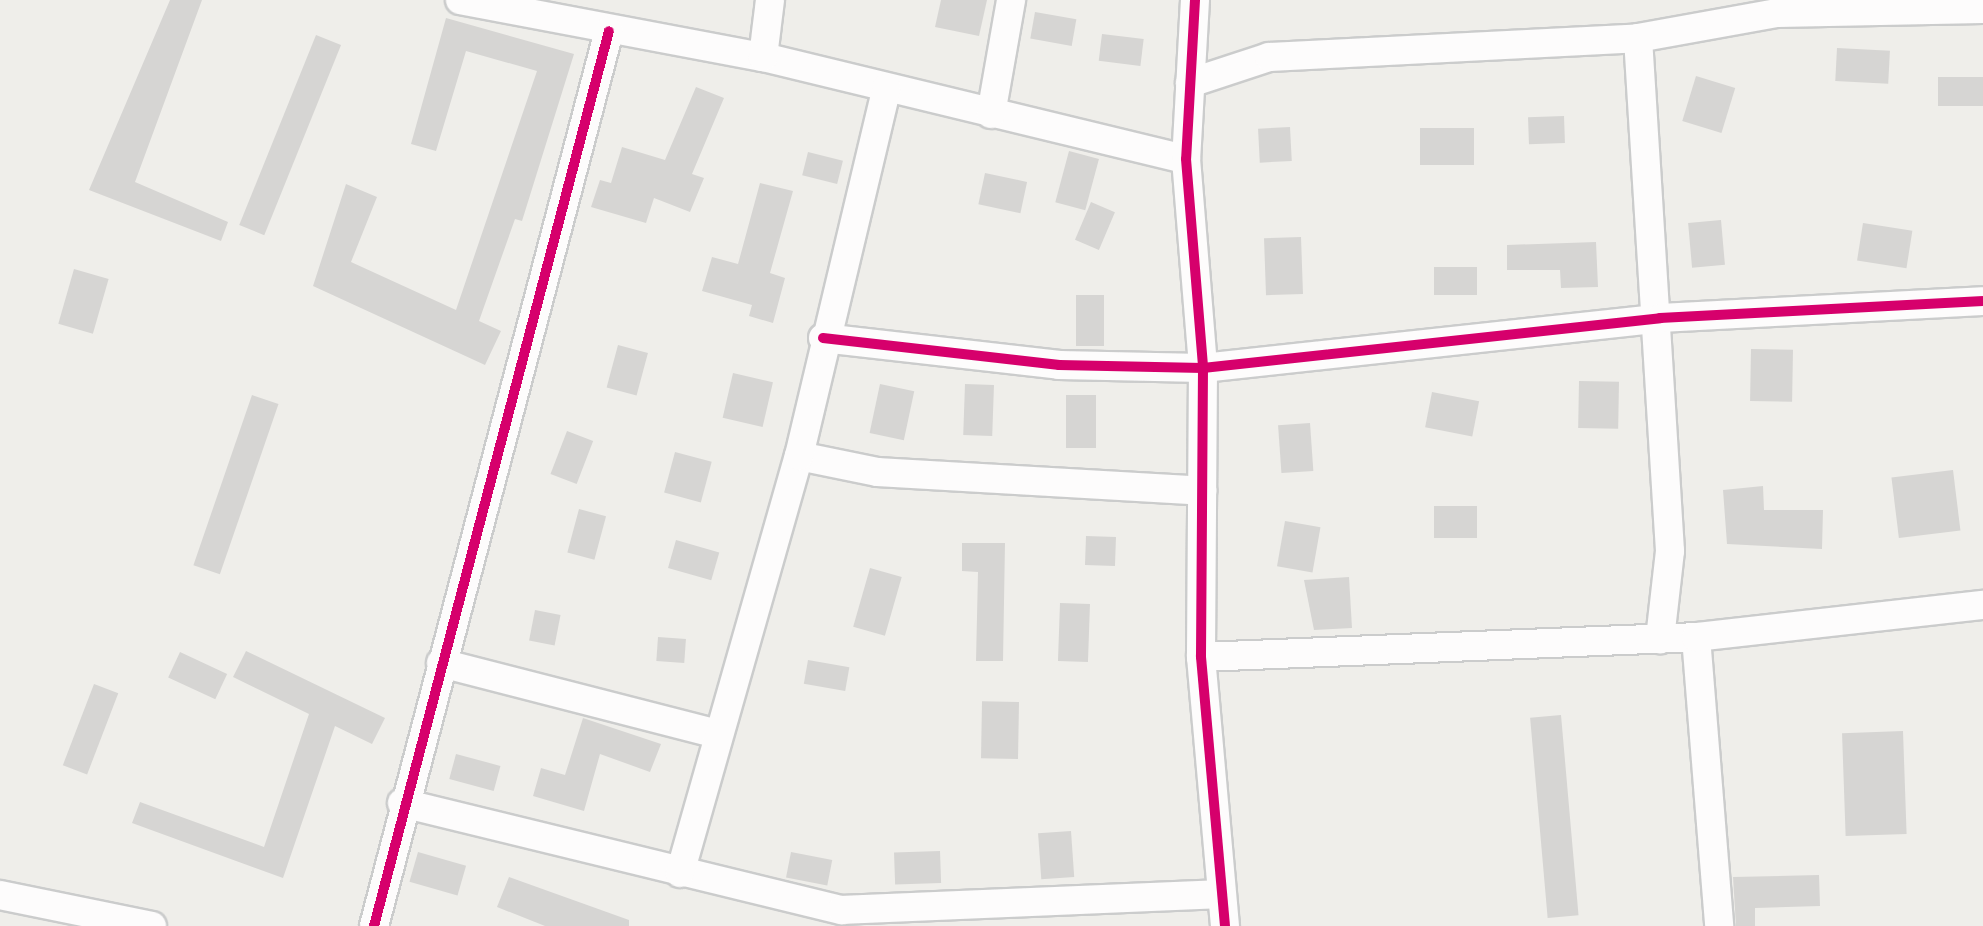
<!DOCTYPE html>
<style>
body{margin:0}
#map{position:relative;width:1983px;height:926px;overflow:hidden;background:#efeeea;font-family:"Varela Round",sans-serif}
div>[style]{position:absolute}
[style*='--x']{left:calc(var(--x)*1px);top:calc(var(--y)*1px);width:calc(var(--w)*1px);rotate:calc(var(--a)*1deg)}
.building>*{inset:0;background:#d6d5d3;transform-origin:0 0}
.roads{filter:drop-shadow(2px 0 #cbcccc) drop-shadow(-2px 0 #cbcccc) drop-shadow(0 2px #cbcccc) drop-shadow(0 -2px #cbcccc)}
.minor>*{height:28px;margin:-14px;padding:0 14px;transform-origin:14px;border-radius:14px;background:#fdfcfc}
.cycleway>*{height:10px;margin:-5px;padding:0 5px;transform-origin:5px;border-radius:5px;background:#d6006c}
span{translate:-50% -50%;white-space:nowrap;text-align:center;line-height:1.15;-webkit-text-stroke:10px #fff;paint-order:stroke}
</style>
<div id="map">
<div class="building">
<i style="clip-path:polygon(170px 0,202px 0,135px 182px,228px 222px,221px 241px,89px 190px)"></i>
<i style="clip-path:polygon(941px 0,987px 0,979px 36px,935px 27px)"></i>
<i style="left:1035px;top:12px;width:42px;height:27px;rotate:10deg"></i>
<i style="clip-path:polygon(446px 18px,574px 54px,522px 221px,515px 219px,479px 321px,501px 331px,485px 365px,313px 286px,346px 184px,377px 197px,351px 262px,456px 310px,537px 71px,466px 51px,436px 151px,411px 144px)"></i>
<i style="left:1102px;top:34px;width:42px;height:27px;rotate:7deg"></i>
<i style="left:316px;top:35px;width:27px;height:205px;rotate:22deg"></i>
<i style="left:1837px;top:48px;width:53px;height:33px;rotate:3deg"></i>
<i style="left:1696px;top:76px;width:41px;height:47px;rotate:17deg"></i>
<i style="left:1983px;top:77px;width:29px;height:45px;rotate:90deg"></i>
<i style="clip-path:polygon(696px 87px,724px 98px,692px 174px,704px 178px,690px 212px,654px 198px,646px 223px,591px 207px,600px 180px,611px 183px,622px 147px,665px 160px)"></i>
<i style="left:1564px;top:116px;width:27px;height:36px;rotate:88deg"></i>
<i style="left:1290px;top:127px;width:34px;height:32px;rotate:87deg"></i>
<i style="left:1420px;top:128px;width:54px;height:37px"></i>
<i style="left:1069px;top:151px;width:31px;height:53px;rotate:15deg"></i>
<i style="left:808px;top:152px;width:36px;height:24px;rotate:14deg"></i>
<i style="left:985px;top:173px;width:43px;height:32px;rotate:12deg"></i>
<i style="clip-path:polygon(760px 183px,793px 191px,770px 273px,785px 278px,773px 323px,749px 316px,752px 305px,702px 291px,712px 257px,738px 264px)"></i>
<i style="left:1091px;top:202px;width:26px;height:41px;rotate:23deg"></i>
<i style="left:1721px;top:220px;width:45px;height:33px;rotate:85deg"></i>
<i style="left:1863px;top:223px;width:50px;height:38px;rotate:9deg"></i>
<i style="left:1301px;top:237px;width:57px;height:37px;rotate:88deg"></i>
<i style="clip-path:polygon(1596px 242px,1598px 287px,1561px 288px,1560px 270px,1507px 270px,1507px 245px)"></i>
<i style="left:1434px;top:267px;width:43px;height:28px"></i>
<i style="left:74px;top:269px;width:36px;height:57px;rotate:16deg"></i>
<i style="left:1076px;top:295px;width:28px;height:51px"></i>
<i style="left:618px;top:345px;width:31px;height:44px;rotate:15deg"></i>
<i style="left:1751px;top:349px;width:42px;height:52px;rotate:1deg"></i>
<i style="left:733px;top:373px;width:41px;height:46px;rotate:13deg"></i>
<i style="left:1579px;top:381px;width:40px;height:47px;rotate:1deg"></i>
<i style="left:880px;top:384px;width:35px;height:50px;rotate:12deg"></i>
<i style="left:965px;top:384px;width:29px;height:51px;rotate:2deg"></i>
<i style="left:1432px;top:392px;width:48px;height:36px;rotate:11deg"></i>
<i style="left:252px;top:395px;width:28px;height:180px;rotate:19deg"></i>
<i style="left:1066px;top:395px;width:30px;height:53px"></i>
<i style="left:1310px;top:423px;width:48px;height:32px;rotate:86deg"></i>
<i style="left:567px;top:431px;width:28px;height:46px;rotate:21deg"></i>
<i style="left:675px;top:452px;width:38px;height:42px;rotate:15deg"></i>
<i style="left:1953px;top:470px;width:61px;height:62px;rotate:83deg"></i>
<i style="clip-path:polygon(1763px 486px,1764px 510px,1823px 510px,1822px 549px,1727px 544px,1723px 490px)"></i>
<i style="left:1434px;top:506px;width:43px;height:32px"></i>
<i style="left:579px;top:509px;width:28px;height:45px;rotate:15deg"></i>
<i style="left:1285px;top:521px;width:36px;height:46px;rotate:10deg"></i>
<i style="left:1086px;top:536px;width:30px;height:29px;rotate:2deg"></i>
<i style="left:676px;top:540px;width:45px;height:29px;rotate:16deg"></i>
<i style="clip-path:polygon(962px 543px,1005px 543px,1003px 661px,976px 661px,978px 572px,962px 571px)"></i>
<i style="left:870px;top:568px;width:33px;height:61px;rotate:16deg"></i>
<i style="clip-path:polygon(1349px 577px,1352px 628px,1314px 630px,1304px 580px)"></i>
<i style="left:1060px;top:603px;width:30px;height:58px;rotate:2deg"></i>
<i style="left:535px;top:610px;width:26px;height:31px;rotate:11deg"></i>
<i style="left:658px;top:637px;width:28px;height:24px;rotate:4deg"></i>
<i style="clip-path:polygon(246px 651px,385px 718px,372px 744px,335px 726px,283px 878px,132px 823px,140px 802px,264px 847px,309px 714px,233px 677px)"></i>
<i style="left:180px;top:652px;width:52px;height:28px;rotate:25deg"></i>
<i style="left:808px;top:660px;width:42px;height:24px;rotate:10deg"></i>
<i style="left:94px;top:684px;width:26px;height:87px;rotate:21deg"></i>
<i style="left:1019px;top:702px;width:57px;height:37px;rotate:91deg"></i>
<i style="left:1561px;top:715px;width:201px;height:31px;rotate:85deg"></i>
<i style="clip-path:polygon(583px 718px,661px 744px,650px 772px,600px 754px,584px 811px,533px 796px,541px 768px,565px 775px)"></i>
<i style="left:1903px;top:731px;width:103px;height:61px;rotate:88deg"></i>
<i style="left:456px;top:754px;width:46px;height:26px;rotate:15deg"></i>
<i style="left:1071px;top:831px;width:46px;height:33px;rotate:86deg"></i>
<i style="left:940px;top:851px;width:32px;height:46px;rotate:88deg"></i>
<i style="left:418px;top:852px;width:50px;height:31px;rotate:16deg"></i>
<i style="left:791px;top:852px;width:42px;height:26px;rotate:11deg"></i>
<i style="clip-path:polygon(1819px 875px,1820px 906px,1755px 908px,1755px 926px,1736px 926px,1733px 877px)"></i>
<i style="clip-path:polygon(509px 877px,629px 920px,629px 926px,545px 926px,497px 907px)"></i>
</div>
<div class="roads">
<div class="minor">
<i style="--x:460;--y:0;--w:308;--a:10.7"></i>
<i style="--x:763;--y:57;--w:435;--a:13.6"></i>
<i style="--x:1195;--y:0;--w:159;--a:93.2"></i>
<i style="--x:1186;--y:159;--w:210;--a:85.3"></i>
<i style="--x:1203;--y:368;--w:289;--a:90.4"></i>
<i style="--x:1201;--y:657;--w:270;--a:84.9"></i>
<i style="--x:1638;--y:38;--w:514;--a:86.43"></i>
<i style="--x:1670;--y:551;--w:89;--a:96.5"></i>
<i style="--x:763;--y:57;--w:57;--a:-83"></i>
<i style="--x:1190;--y:83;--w:83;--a:-18.2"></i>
<i style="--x:1269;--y:57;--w:369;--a:-2.9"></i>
<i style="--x:1638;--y:38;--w:141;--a:-10.2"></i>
<i style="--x:1777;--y:13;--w:206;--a:-1.1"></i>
<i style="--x:991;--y:114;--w:116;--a:-80"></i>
<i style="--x:823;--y:338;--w:238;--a:6.5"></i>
<i style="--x:1059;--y:365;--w:144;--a:1.2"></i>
<i style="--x:1203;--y:368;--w:460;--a:-6.2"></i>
<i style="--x:1660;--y:318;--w:323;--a:-3"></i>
<i style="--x:799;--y:456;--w:80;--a:11.6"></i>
<i style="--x:877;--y:472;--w:326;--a:3.3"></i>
<i style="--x:1696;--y:637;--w:290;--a:85.4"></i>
<i style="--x:1201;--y:657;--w:495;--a:-2.3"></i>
<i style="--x:1696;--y:637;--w:289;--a:-6.4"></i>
<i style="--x:441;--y:663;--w:285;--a:14.4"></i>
<i style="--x:402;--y:803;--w:453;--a:13.7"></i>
<i style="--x:842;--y:910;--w:379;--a:-2.4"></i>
<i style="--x:680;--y:873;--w:434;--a:-74.1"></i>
<i style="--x:799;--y:456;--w:378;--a:-76.6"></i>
<i style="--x:0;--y:895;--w:155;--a:11.5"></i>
<i style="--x:374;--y:926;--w:925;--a:-75.29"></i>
</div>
</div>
<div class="cycleway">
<i style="--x:1195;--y:0;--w:159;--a:93.2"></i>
<i style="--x:1186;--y:159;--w:210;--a:85.3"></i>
<i style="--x:1203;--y:368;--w:289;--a:90.4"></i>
<i style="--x:1201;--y:657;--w:270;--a:84.9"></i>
<i style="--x:823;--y:338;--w:238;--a:6.5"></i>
<i style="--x:1059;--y:365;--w:144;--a:1.2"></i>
<i style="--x:1203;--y:368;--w:460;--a:-6.2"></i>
<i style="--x:1660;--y:318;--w:323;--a:-3"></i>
<i style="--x:374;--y:926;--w:925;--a:-75.29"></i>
</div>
</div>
